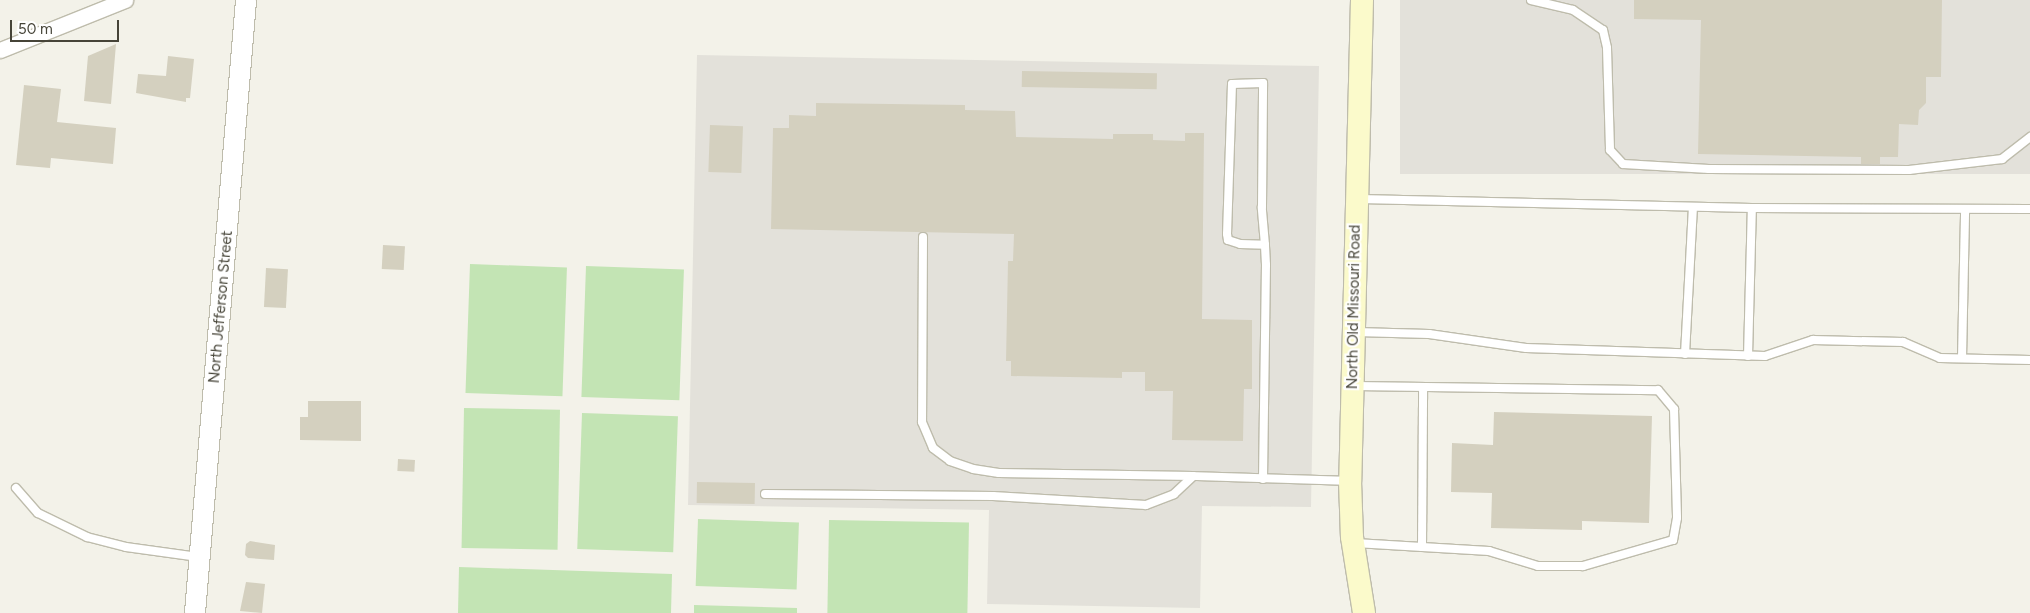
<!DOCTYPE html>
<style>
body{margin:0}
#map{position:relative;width:2030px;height:613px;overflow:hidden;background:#f3f2e9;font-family:Figtree,sans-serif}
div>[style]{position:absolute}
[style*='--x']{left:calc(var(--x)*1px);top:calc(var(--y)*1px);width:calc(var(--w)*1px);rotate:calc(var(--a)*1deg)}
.industrial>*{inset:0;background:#e3e1da;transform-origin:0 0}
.green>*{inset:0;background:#c3e4b4;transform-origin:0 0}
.building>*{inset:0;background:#d4d0bf;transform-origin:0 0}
.roads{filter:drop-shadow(1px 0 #bebcac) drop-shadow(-1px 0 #bebcac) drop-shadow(0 1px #bebcac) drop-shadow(0 -1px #bebcac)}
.service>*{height:8px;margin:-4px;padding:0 4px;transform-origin:4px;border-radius:4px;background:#fff}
.minor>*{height:15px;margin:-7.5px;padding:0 7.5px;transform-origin:7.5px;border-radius:7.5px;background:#fff}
.tertiary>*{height:20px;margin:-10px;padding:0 10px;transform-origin:10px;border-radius:10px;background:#fff}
.secondary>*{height:22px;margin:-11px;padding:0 11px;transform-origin:11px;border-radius:11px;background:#fbfacb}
span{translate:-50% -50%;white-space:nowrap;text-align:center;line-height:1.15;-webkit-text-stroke:4.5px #fff;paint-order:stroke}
.street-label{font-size:15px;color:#464438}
.scale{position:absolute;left:10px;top:20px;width:109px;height:22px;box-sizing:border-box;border:2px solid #464438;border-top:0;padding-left:6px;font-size:15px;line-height:18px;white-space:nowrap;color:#464438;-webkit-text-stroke:4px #fff;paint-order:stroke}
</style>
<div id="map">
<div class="industrial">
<i style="left:1400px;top:0;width:630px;height:174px"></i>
<i style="clip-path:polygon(697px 55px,1319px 66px,1311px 507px,1202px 506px,1200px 608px,987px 604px,989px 510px,688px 505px)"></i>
</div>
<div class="green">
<i style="left:470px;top:264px;width:97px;height:129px;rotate:2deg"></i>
<i style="left:586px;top:266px;width:98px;height:131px;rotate:2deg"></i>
<i style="left:464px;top:408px;width:96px;height:140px;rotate:1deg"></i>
<i style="left:582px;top:413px;width:96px;height:136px;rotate:2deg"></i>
<i style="left:698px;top:519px;width:101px;height:67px;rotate:2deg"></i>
<i style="left:829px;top:520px;width:140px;height:93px;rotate:1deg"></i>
<i style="clip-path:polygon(459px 567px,672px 574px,671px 613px,458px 613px)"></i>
<i style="clip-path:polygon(694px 605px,797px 608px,797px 613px,694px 613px)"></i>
</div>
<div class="building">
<i style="clip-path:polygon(1634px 0,1942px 0,1941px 77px,1926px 77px,1926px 103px,1919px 110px,1918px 125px,1899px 124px,1898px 157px,1880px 157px,1880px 164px,1861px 164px,1861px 157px,1698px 154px,1701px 20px,1634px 19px)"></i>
<i style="clip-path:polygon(116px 44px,111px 104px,84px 101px,88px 56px)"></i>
<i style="clip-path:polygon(168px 56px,194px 59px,190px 98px,186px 98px,186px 102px,136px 93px,138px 74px,166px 76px)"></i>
<i style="left:1022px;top:71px;width:135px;height:16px;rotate:1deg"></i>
<i style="clip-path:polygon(24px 85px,61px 89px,57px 122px,116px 128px,113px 164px,51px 158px,50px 168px,16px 165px)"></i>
<i style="clip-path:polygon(816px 103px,965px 105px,965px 110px,1015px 111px,1016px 137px,1113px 139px,1113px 134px,1153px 134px,1153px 140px,1185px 141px,1185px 133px,1204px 133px,1202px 319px,1252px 320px,1252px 389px,1244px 389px,1243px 441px,1172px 440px,1173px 391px,1145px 391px,1145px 372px,1122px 372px,1122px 378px,1011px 376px,1011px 361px,1006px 361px,1008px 261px,1013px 261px,1014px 234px,771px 229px,773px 128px,789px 128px,789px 115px,816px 116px)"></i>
<i style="left:710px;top:125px;width:33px;height:47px;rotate:2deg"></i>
<i style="left:383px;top:245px;width:22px;height:24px;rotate:3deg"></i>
<i style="left:266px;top:268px;width:22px;height:39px;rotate:3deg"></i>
<i style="clip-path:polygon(308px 401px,361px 401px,361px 441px,300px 440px,300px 417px,308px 417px)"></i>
<i style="clip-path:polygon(1494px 412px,1652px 416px,1649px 523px,1582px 521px,1582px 530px,1491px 528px,1492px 493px,1451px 492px,1452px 443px,1493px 445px)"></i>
<i style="left:398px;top:459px;width:17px;height:12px;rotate:3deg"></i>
<i style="left:697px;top:482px;width:58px;height:21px;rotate:1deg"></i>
<i style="clip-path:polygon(250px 541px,275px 545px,274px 560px,248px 558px,245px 555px,246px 544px)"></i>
<i style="clip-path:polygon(246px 582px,265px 584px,262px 613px,240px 611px)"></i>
</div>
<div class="roads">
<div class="service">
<i style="--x:1531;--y:0;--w:43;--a:13.4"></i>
<i style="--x:1573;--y:10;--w:36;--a:34"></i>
<i style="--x:1603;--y:30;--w:18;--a:77"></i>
<i style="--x:1607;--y:48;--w:102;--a:88.3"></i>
<i style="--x:1610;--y:150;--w:19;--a:47"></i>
<i style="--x:1623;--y:164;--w:86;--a:3.3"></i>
<i style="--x:1709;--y:169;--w:200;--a:0.3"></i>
<i style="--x:1909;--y:170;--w:94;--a:-6.7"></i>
<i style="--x:2002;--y:159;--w:36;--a:-38"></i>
<i style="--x:1360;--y:199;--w:392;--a:1.3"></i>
<i style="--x:1752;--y:208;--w:278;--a:0.2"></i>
<i style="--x:923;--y:237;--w:185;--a:90.3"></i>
<i style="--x:922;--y:422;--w:28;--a:67"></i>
<i style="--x:933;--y:448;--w:21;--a:37"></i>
<i style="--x:950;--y:461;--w:24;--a:19"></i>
<i style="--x:973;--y:469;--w:26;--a:9"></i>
<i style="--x:999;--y:473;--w:194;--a:0.9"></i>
<i style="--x:1356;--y:332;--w:73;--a:1.6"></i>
<i style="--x:1429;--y:334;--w:98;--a:8.2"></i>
<i style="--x:1526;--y:348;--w:239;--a:1.9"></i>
<i style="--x:1765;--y:356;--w:51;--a:-18.4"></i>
<i style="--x:1813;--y:340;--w:90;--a:1.3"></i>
<i style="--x:1903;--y:342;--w:40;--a:23.4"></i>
<i style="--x:1940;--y:358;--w:90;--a:1.3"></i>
<i style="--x:1685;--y:354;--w:147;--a:-86.9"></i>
<i style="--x:1748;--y:356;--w:148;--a:-88.5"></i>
<i style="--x:1962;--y:358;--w:149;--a:-88.8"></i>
<i style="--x:1355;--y:386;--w:303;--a:0.8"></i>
<i style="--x:1658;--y:390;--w:25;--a:50"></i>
<i style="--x:1674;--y:409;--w:109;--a:88.4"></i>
<i style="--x:1677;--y:518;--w:22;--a:100"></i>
<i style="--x:1673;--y:540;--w:94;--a:163.9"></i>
<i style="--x:1583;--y:566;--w:45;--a:180"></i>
<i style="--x:1538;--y:566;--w:51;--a:-163"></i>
<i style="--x:1489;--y:551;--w:134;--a:-176.6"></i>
<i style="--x:1263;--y:479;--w:214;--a:-89.2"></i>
<i style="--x:1266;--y:265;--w:20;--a:-93"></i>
<i style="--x:1265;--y:245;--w:38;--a:-95"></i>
<i style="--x:1262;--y:207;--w:124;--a:-89.5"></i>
<i style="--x:1263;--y:83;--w:31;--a:178"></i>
<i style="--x:1232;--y:84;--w:150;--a:91.9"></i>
<i style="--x:1227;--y:234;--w:6;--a:81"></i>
<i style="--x:1228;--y:240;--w:13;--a:18"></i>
<i style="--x:1240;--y:244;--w:25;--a:2"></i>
<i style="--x:16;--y:488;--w:33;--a:49"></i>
<i style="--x:38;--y:513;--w:55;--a:26.1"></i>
<i style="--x:87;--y:537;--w:40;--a:14.4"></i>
<i style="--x:126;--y:547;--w:73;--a:7.9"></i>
<i style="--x:765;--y:494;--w:228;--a:0.5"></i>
<i style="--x:993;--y:496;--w:153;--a:3.4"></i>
<i style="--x:1146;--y:505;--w:30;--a:-21"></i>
<i style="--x:1174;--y:494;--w:26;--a:-43"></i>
<i style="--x:1193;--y:476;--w:155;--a:1.8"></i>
<i style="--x:1422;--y:547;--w:160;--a:-89.6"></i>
</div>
<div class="minor">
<i style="--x:0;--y:50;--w:135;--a:-21.8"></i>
</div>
<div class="tertiary">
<i style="--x:195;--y:613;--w:615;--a:-85.24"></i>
</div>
<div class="secondary">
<i style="--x:1362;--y:0;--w:481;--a:91.4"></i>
<i style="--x:1350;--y:481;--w:56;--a:88"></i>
<i style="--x:1352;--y:537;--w:77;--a:81"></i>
</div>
</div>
<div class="street-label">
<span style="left:221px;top:307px;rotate:-85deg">North Jefferson Street</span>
<span style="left:1354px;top:307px;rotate:-89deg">North Old Missouri Road</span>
</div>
<div class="scale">50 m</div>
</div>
